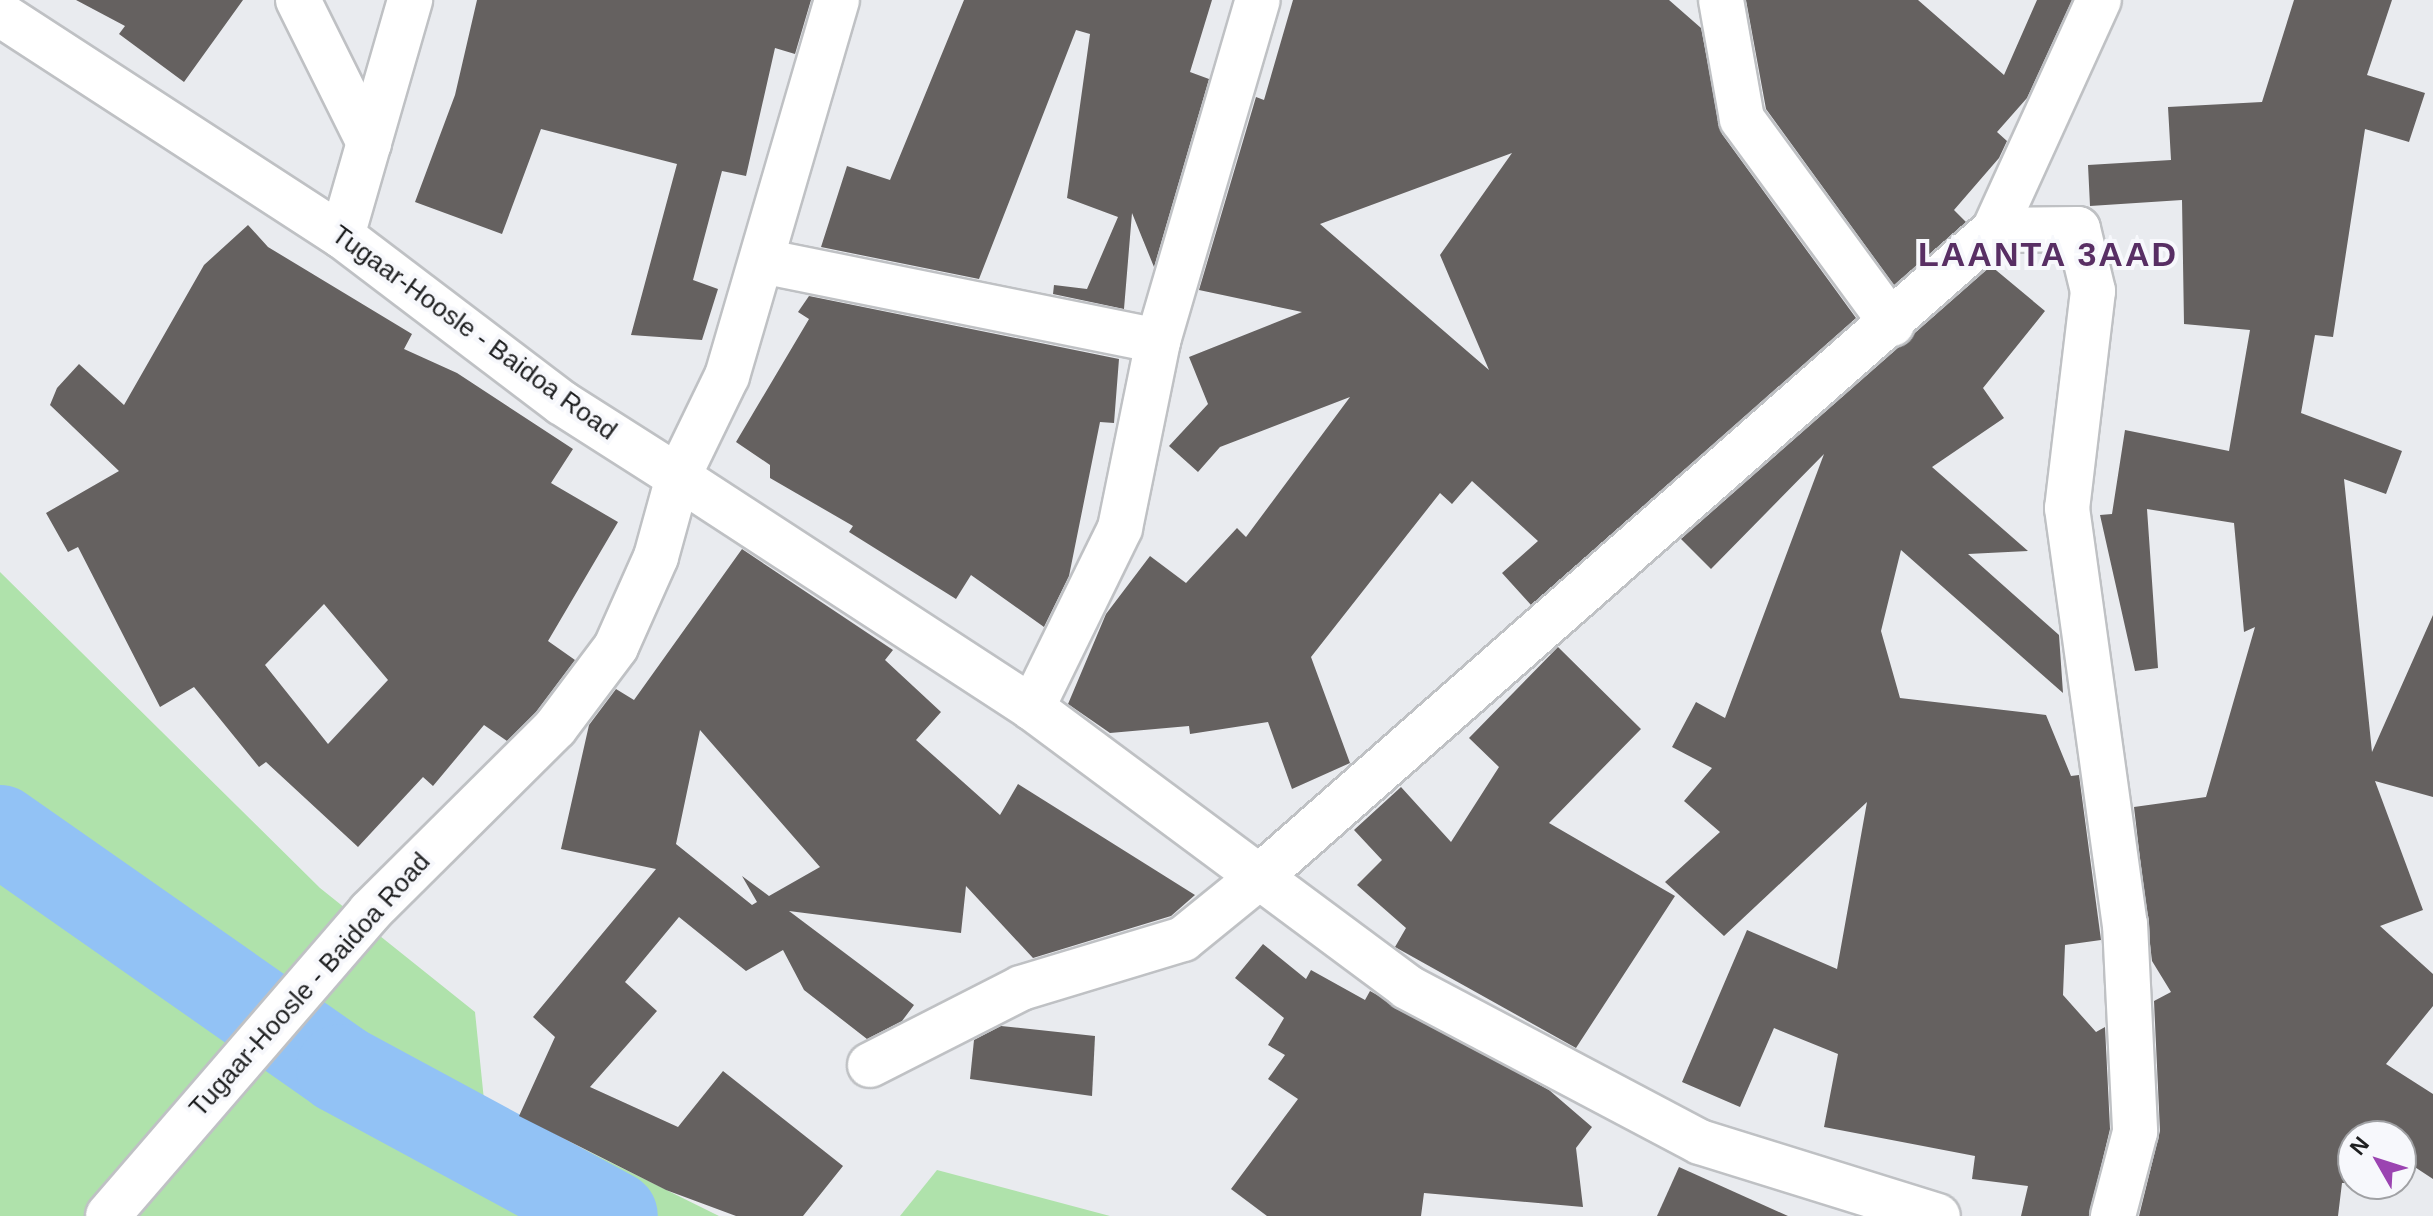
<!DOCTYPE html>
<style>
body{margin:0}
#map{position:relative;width:2433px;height:1216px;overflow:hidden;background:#e9ebef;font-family:Arial,sans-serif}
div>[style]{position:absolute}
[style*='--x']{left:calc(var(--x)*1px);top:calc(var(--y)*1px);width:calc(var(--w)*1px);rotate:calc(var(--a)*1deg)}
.green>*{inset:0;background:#afe2ab}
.river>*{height:90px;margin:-45px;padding:0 45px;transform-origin:45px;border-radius:45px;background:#92c2f5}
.building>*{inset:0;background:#656160}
.roads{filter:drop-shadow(2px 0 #bfc1c4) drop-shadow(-2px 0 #bfc1c4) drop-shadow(0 2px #bfc1c4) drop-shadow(0 -2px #bfc1c4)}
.street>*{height:44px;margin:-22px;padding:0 22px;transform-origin:22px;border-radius:22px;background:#fff}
.secondary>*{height:44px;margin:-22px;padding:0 22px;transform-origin:22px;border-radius:22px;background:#fff}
span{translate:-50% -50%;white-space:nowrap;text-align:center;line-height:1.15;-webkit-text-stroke:8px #f7f8fc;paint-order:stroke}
.street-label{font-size:26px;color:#1e1f20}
.district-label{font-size:34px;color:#582e64;font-weight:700;letter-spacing:2px}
.north{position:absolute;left:2337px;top:1120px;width:80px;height:80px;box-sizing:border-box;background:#f7f8fc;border:2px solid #a0a1a4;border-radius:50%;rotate:309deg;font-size:22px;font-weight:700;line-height:32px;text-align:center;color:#1e1f20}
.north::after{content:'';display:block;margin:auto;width:28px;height:36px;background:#9b44b1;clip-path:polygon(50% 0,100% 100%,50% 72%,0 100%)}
</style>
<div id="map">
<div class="green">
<i style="clip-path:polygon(0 572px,320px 888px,475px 1012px,484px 1100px,719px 1216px,0 1216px)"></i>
<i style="clip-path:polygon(937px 1170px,1110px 1216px,900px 1216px)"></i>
</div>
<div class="river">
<i style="--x:0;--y:830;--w:416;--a:35"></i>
<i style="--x:341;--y:1069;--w:309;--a:28.4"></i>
</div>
<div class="building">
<i style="clip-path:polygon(76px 0,243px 0,184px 82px,119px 34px,125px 26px)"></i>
<i style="clip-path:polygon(477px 0,811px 0,795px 54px,775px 48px,746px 176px,722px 171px,693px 280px,718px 289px,702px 340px,631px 335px,677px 164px,541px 129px,502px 234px,415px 202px,455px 95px)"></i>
<i style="clip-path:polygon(964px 0,1212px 0,1190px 72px,1209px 79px,1154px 267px,1132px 213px,1124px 309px,1053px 294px,1054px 285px,1087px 289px,1118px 217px,1067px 198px,1090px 34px,1076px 30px,979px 279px,821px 247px,847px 166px,890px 180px)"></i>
<i style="clip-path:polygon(evenodd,1293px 0,1669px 0,1701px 28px,1722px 134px,1856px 318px,1531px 605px,1502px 573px,1538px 541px,1472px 481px,1452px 504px,1440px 493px,1311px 657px,1350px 763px,1292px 789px,1268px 722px,1190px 734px,1189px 726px,1110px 733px,1068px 704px,1106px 614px,1150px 556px,1186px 583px,1237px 528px,1246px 537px,1350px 397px,1220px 447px,1198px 472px,1169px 446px,1208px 404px,1189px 357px,1302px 312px,1199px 290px,1256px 97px,1264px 100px,1293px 0,1512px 153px,1440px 255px,1489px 370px,1320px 224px,1512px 153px)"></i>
<i style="clip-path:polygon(1746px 0,1918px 0,2004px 75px,2037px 0,2072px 0,2027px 98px,1997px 132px,2007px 141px,1999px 158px,1954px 210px,1966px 222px,1894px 285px,1766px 109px)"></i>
<i style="clip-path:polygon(2294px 0,2392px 0,2367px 75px,2425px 93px,2409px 142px,2365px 129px,2333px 337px,2315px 335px,2301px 413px,2402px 451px,2386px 494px,2344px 479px,2372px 752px,2433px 615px,2433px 797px,2375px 781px,2423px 910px,2380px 926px,2433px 974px,2433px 1006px,2386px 1064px,2433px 1094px,2433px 1179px,2401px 1158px,2401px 1136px,2353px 1136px,2353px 1183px,2342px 1183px,2338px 1216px,2139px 1216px,2160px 1131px,2154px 1001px,2171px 992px,2152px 961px,2134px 807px,2206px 797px,2255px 627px,2244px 632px,2234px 523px,2147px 509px,2158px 668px,2135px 671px,2100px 515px,2112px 514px,2125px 430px,2229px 451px,2250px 330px,2184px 324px,2182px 200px,2090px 206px,2088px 165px,2171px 160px,2168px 107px,2262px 102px)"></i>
<i style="clip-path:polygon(evenodd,248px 225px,268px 247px,412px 334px,404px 349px,457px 373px,573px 449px,551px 483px,618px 522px,548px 641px,575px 660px,536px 712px,507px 741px,484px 725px,433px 786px,423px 777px,358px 847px,266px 762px,259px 767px,194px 687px,160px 707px,78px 547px,68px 552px,46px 513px,119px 471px,50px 405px,57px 388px,79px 364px,124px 405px,204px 265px,248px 225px,324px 604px,388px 680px,328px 744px,265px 665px,324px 604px)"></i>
<i style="clip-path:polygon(1991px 266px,2045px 311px,1983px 388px,2004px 418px,1932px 467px,2028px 551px,1968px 554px,2059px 635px,2063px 693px,1901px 550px,1881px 631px,1900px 698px,2046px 715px,2071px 776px,2079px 775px,2101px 940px,2065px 945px,2063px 995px,2096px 1032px,2105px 1027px,2110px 1129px,2089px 1216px,2021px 1216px,2028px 1186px,1972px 1179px,1975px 1156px,1824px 1127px,1838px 1054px,1774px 1028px,1740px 1107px,1682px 1082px,1747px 930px,1837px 969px,1867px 802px,1724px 936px,1665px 882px,1720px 832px,1684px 801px,1712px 768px,1672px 747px,1696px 702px,1725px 718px,1824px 454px,1711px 569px,1681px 539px)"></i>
<i style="clip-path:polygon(809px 296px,1119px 359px,1114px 423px,1100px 422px,1069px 576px,1044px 627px,971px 575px,956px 599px,849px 532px,853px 526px,770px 478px,770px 465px,736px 442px,809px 319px,798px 312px)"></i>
<i style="clip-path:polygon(evenodd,742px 549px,893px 650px,885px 660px,941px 712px,916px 740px,1000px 815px,1018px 784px,1195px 895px,1171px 916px,1033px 958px,966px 886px,961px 933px,789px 911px,914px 1005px,902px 1021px,867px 1039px,804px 990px,783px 950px,746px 971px,679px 917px,625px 982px,657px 1011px,590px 1087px,678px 1127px,723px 1071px,843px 1166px,803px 1216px,736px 1216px,666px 1190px,519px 1116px,555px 1037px,533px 1017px,656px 869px,561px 849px,589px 725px,616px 689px,634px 700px,742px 549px,700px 730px,820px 867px,769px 896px,742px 876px,757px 902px,752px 905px,676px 844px,700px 730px)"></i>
<i style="clip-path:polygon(1558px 647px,1641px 729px,1549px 823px,1675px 896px,1576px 1048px,1395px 947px,1406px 928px,1357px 885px,1382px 860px,1354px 830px,1401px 787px,1451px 842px,1499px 767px,1469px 738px)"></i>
<i style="clip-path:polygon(1263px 944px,1306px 979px,1311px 970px,1365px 1000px,1370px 991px,1549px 1090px,1592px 1127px,1576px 1148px,1583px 1207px,1424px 1193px,1421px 1216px,1267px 1216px,1231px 1189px,1298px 1099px,1268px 1079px,1285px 1055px,1268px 1045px,1284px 1018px,1235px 978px)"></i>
<i style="clip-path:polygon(1001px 1026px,1095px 1036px,1092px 1096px,970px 1079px,974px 1040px)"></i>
<i style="clip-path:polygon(1679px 1167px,1788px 1216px,1657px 1216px)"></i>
</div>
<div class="roads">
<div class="street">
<i style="--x:298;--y:0;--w:160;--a:63.6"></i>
<i style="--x:837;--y:0;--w:392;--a:106.3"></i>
<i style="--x:727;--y:376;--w:112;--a:115.9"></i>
<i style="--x:678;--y:477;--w:423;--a:33.1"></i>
<i style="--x:1032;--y:708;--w:467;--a:36.6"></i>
<i style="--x:1407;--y:987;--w:331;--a:27.9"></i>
<i style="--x:1700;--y:1142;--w:249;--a:17.3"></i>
<i style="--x:1721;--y:0;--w:121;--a:80"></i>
<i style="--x:1742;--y:119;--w:254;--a:53.8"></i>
<i style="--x:1994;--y:230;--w:84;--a:-0.7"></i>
<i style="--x:2078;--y:229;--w:64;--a:76.4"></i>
<i style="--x:2093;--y:291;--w:219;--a:96.8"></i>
<i style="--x:2067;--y:508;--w:420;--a:82.1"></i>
<i style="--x:2125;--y:924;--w:208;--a:87.2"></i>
<i style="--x:2135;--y:1132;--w:87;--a:104.7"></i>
<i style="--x:342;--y:236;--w:246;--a:-73.9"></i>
<i style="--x:762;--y:261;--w:404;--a:11.4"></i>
<i style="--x:1032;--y:708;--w:200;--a:-63.9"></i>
<i style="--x:1120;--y:528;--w:191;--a:-78.5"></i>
<i style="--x:1158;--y:341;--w:355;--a:-73.7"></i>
<i style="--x:870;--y:1065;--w:169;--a:-27"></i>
<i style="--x:1021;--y:988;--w:169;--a:-16.8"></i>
<i style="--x:1183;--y:939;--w:97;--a:-39.1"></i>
<i style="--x:1258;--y:878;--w:981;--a:-41.36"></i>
<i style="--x:1994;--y:230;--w:253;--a:-65.5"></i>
</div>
<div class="secondary">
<i style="--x:0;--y:14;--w:408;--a:33"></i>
<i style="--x:342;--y:236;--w:276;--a:37.2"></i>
<i style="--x:562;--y:403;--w:138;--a:32.5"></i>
<i style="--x:678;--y:477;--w:83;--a:105.4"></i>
<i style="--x:656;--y:557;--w:98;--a:114"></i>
<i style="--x:616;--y:647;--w:101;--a:127"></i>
<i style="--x:555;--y:728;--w:261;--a:135.2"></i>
<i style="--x:370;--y:912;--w:401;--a:130.8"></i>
</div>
</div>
<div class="street-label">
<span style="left:474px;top:333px;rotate:36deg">Tugaar-Hoosle - Baidoa Road</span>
<span style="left:310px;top:985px;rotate:-48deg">Tugaar-Hoosle - Baidoa Road</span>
</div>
<div class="district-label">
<span style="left:2048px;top:255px">LAANTA 3AAD</span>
</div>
<div class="north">N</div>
</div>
